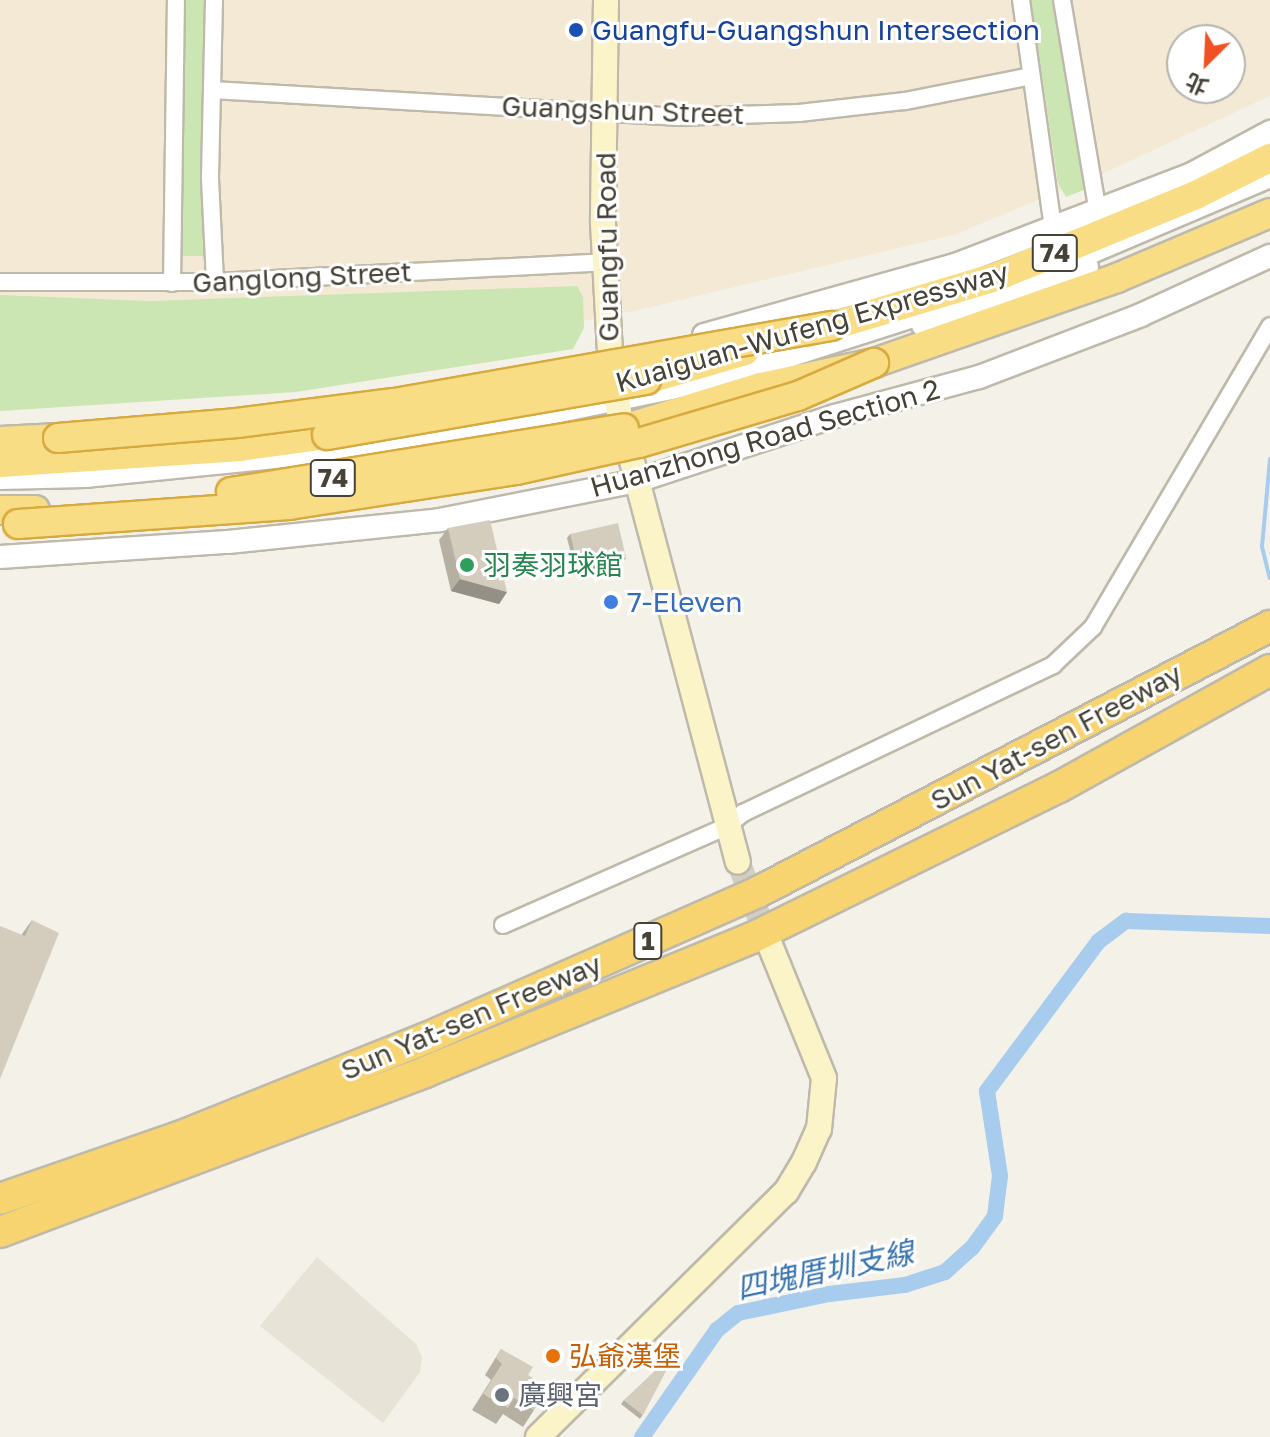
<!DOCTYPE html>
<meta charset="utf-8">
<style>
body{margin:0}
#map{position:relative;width:1270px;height:1437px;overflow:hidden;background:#f3f1e8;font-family:"Golos Text","Noto Sans TC",sans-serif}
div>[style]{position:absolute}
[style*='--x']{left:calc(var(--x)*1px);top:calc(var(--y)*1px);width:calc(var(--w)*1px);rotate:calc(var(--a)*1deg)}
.residential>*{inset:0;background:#e7e3d6}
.commercial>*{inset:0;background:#f4e9d4}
.green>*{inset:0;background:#cbe6b3;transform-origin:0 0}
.stream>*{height:4px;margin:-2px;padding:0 2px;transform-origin:2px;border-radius:2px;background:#a7cced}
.canal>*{height:16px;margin:-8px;padding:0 8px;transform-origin:8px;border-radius:8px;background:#a7cced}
.secondary-tunnel>*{height:24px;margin-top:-12px;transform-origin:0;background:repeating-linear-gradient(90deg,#d0cec5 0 24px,transparent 0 36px)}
.roads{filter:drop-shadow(2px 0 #beb9ab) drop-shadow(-2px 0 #beb9ab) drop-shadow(0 2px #beb9ab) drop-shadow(0 -2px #beb9ab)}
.minor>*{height:16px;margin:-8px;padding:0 8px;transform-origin:8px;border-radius:8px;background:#fff}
.tertiary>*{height:22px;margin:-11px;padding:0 11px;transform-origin:11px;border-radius:11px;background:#fff}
.secondary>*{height:24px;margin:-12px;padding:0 12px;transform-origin:12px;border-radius:12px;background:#fcf4c9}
.trunk>*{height:28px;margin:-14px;padding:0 14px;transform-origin:14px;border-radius:14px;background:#f8dd85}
.motorway>*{height:30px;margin:-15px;padding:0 15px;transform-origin:15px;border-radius:15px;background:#f7d46f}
.bridges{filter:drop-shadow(2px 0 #d7aa3f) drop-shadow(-2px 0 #d7aa3f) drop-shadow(0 2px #d7aa3f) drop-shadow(0 -2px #d7aa3f)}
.trunk-bridge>*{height:28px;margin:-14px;padding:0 14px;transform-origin:14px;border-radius:14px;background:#f8dd85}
.wall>*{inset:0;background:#b6b0a3;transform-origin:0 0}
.shaded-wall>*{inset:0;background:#949085}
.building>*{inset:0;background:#d4cdbe;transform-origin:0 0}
.dots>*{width:22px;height:22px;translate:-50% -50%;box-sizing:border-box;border:4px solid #fff;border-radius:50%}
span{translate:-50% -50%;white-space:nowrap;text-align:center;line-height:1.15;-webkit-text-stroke:6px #fff;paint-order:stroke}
.shield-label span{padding:2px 6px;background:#fff;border:2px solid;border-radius:6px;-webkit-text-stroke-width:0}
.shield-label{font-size:26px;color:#464237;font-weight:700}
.transit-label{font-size:28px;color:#164399}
.left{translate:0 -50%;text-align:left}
.street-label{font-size:28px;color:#464237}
.leisure-label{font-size:28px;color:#27864d}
.shop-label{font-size:28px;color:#366cbe}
.food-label{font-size:28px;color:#c56008}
.worship-label{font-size:28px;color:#5b616d}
.water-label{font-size:30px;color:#3572ae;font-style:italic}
.north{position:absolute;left:1166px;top:24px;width:80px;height:80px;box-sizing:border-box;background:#fff;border:2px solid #b5b3af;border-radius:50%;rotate:204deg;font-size:22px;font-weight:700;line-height:32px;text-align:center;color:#464237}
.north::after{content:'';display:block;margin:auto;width:28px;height:36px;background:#f05022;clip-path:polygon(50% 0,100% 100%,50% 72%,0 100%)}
</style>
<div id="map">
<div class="residential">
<i style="clip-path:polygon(317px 1257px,416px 1344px,422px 1357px,420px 1372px,383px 1423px,260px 1326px)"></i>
</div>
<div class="commercial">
<i style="clip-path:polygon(evenodd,0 0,1270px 0,1270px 96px,1102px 174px,953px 235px,643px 309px,558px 326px,0 398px,0 0,1182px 40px,1230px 40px,1230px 88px,1182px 88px,1182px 40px)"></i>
</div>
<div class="green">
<i style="left:182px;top:0;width:27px;height:256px"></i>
<i style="clip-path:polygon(1031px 0,1057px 0,1089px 188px,1066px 197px,1058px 183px)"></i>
<i style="clip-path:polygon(577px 286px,583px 297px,584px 328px,573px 349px,295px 392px,0 411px,0 295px,149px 301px)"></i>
</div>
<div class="stream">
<i style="--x:1270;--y:459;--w:88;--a:95.2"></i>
<i style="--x:1262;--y:547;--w:32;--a:76"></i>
</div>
<div class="canal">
<i style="--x:642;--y:1437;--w:131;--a:-55"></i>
<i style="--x:717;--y:1330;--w:27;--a:-39"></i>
<i style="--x:738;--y:1313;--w:93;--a:-11.8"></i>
<i style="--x:829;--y:1294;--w:77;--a:-6.8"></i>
<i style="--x:905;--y:1285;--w:42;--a:-18"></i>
<i style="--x:945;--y:1272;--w:36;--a:-42"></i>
<i style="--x:972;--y:1248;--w:39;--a:-54"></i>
<i style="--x:995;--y:1216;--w:40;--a:-82.9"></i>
<i style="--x:1000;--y:1176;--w:86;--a:-98.7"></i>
<i style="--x:987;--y:1091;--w:187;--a:-53.3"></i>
<i style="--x:1099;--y:941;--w:34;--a:-37"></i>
<i style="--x:1126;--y:921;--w:144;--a:2"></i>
</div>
<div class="secondary-tunnel">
<i style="--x:738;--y:861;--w:77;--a:69.4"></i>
</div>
<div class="roads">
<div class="minor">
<i style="--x:214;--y:0;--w:179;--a:91.3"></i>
<i style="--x:210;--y:179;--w:103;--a:87.2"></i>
<i style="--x:1021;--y:0;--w:229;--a:82"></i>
<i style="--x:1062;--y:0;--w:215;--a:80.4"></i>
<i style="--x:212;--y:90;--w:465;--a:3.3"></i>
<i style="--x:676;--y:117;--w:123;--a:-1.9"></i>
<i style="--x:799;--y:113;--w:107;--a:-6.5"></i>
<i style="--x:905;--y:101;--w:128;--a:-11.2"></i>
<i style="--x:0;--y:282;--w:215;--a:0"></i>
<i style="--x:215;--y:282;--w:390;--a:-2.9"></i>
<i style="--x:172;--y:283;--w:283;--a:-89.2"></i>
<i style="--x:503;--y:925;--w:245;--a:-23.8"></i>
<i style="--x:727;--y:826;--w:21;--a:-39"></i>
<i style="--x:743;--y:813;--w:344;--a:-25.5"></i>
<i style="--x:1053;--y:665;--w:55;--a:-43.5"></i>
<i style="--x:1093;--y:627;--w:349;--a:-59.5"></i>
</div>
<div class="tertiary">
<i style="--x:1065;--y:263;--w:223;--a:-23"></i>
<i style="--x:923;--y:325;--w:174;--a:-19.5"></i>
<i style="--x:704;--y:335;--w:261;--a:-15.6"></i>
<i style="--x:955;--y:265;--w:254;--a:-21"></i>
<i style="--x:1192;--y:174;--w:89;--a:-28.3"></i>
<i style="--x:0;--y:478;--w:85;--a:-1.3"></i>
<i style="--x:85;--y:476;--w:311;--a:-5.7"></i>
<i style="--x:394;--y:445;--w:333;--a:-11.6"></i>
<i style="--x:720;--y:378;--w:229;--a:-17.8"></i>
<i style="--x:0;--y:557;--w:228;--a:-3.8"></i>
<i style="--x:228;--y:542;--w:213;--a:-5.9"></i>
<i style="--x:440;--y:520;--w:201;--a:-11.2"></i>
<i style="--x:637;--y:481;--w:208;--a:-18.2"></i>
<i style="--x:835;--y:416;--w:149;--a:-15.2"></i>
<i style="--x:979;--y:377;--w:173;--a:-20.9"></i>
<i style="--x:1141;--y:315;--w:142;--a:-24.6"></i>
</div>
<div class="secondary">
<i style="--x:606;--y:0;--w:223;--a:90.8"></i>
<i style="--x:603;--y:223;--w:131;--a:86.9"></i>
<i style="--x:610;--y:354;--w:59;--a:81.2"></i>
<i style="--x:619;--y:412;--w:465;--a:75.2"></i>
<i style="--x:538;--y:1437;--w:349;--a:-44.7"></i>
<i style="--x:786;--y:1192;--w:35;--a:-59"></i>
<i style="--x:804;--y:1162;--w:36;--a:-66"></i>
<i style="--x:819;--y:1129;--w:51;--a:-84.4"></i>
<i style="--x:824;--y:1078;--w:157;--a:-112.1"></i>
</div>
<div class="trunk">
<i style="--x:808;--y:333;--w:196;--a:-16.6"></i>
<i style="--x:996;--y:277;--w:216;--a:-22.3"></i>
<i style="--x:1196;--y:195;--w:83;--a:-26.6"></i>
<i style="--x:646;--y:380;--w:103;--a:-16.3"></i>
<i style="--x:630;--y:427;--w:137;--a:-17"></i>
<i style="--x:761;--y:387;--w:116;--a:-12"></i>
<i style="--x:874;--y:363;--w:257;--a:-19.3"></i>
<i style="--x:1117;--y:278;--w:166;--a:-23"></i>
<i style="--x:0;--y:441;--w:58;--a:-3"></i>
<i style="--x:0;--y:463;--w:241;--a:-3.8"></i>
<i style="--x:240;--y:447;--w:88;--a:-7.9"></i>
<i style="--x:0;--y:510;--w:35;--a:0"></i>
</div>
<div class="motorway">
<i style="--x:0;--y:1199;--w:189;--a:-19.1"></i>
<i style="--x:179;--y:1137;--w:267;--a:-21.8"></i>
<i style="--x:427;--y:1038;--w:362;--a:-23.8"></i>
<i style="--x:758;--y:892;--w:577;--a:-27.45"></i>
<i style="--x:0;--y:1232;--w:454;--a:-20.6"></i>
<i style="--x:425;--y:1072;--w:353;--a:-22.3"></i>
<i style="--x:752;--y:938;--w:342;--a:-26.2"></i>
<i style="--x:1059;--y:787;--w:241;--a:-29"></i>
</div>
</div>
<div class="bridges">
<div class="trunk-bridge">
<i style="--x:327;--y:435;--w:324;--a:-9.8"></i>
<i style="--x:58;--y:438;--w:180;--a:-4.8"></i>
<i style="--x:237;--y:423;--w:158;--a:-7.3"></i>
<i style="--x:394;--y:403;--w:444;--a:-10"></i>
<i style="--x:231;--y:492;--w:398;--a:-9.2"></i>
<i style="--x:18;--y:524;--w:272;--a:-4"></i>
<i style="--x:289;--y:505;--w:230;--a:-8.8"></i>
<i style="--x:516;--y:470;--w:126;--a:-12.4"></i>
<i style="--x:639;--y:443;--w:166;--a:-16.5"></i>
<i style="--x:798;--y:396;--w:83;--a:-23.5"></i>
</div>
</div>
<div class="wall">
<i style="clip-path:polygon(448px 528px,507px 592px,499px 604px,451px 591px,439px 540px)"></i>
<i style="clip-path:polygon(570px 534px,626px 558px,623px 562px,576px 573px,567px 538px)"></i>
<i style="clip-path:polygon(32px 920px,0 1079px,22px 934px)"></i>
<i style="clip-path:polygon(501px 1349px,528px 1375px,534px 1410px,523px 1427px,503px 1414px,496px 1424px,472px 1410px,491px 1380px,485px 1375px)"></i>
<i style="left:624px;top:1400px;width:24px;height:5px;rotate:38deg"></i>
</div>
<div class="shaded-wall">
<i style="clip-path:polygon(626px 558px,623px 562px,576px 573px,579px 569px)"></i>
<i style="clip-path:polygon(460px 579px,507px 592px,499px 604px,451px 591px)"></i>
</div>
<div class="building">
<i style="clip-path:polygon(490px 520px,507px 592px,460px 579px,448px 528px)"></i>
<i style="left:618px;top:523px;width:36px;height:49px;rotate:77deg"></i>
<i style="clip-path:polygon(32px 920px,59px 933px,0 1079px,0 926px,25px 936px)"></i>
<i style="clip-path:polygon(501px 1349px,533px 1367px,528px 1375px,548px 1388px,534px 1410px,514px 1398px,508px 1408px,483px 1394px,502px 1364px,496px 1358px)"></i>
<i style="clip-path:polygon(677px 1350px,643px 1415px,624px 1400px)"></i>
</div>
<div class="dots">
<i style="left:576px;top:30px;background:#1a4fb4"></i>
<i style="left:467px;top:565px;background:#2e9e5b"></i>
<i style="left:611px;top:602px;background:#3f7fe0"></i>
<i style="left:553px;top:1356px;background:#e8710a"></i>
<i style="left:502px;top:1395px;background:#6b7280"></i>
</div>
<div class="shield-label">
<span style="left:1055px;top:253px">74</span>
<span style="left:333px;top:478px">74</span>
<span style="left:648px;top:941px">1</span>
</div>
<div class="transit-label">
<span class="left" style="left:592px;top:30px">Guangfu-Guangshun Intersection</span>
</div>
<div class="street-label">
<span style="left:623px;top:110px;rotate:2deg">Guangshun Street</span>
<span style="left:607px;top:247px;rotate:-91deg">Guangfu Road</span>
<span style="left:302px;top:277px;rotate:-3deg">Ganglong Street</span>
<span style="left:812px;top:327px;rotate:-16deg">Kuaiguan-Wufeng Expressway</span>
<span style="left:765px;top:438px;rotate:-16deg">Huanzhong Road Section 2</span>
<span style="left:1056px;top:737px;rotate:-28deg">Sun Yat-sen Freeway</span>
<span style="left:471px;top:1017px;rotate:-23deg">Sun Yat-sen Freeway</span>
</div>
<div class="leisure-label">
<span class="left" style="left:483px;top:565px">羽奏羽球館</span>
</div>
<div class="shop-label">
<span class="left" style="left:627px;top:602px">7-Eleven</span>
</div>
<div class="food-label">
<span class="left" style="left:569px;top:1356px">弘爺漢堡</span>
</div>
<div class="worship-label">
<span class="left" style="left:518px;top:1395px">廣興宮</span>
</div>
<div class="water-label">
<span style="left:825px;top:1270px;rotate:-12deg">四塊厝圳支線</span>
</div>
<div class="north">北</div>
</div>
